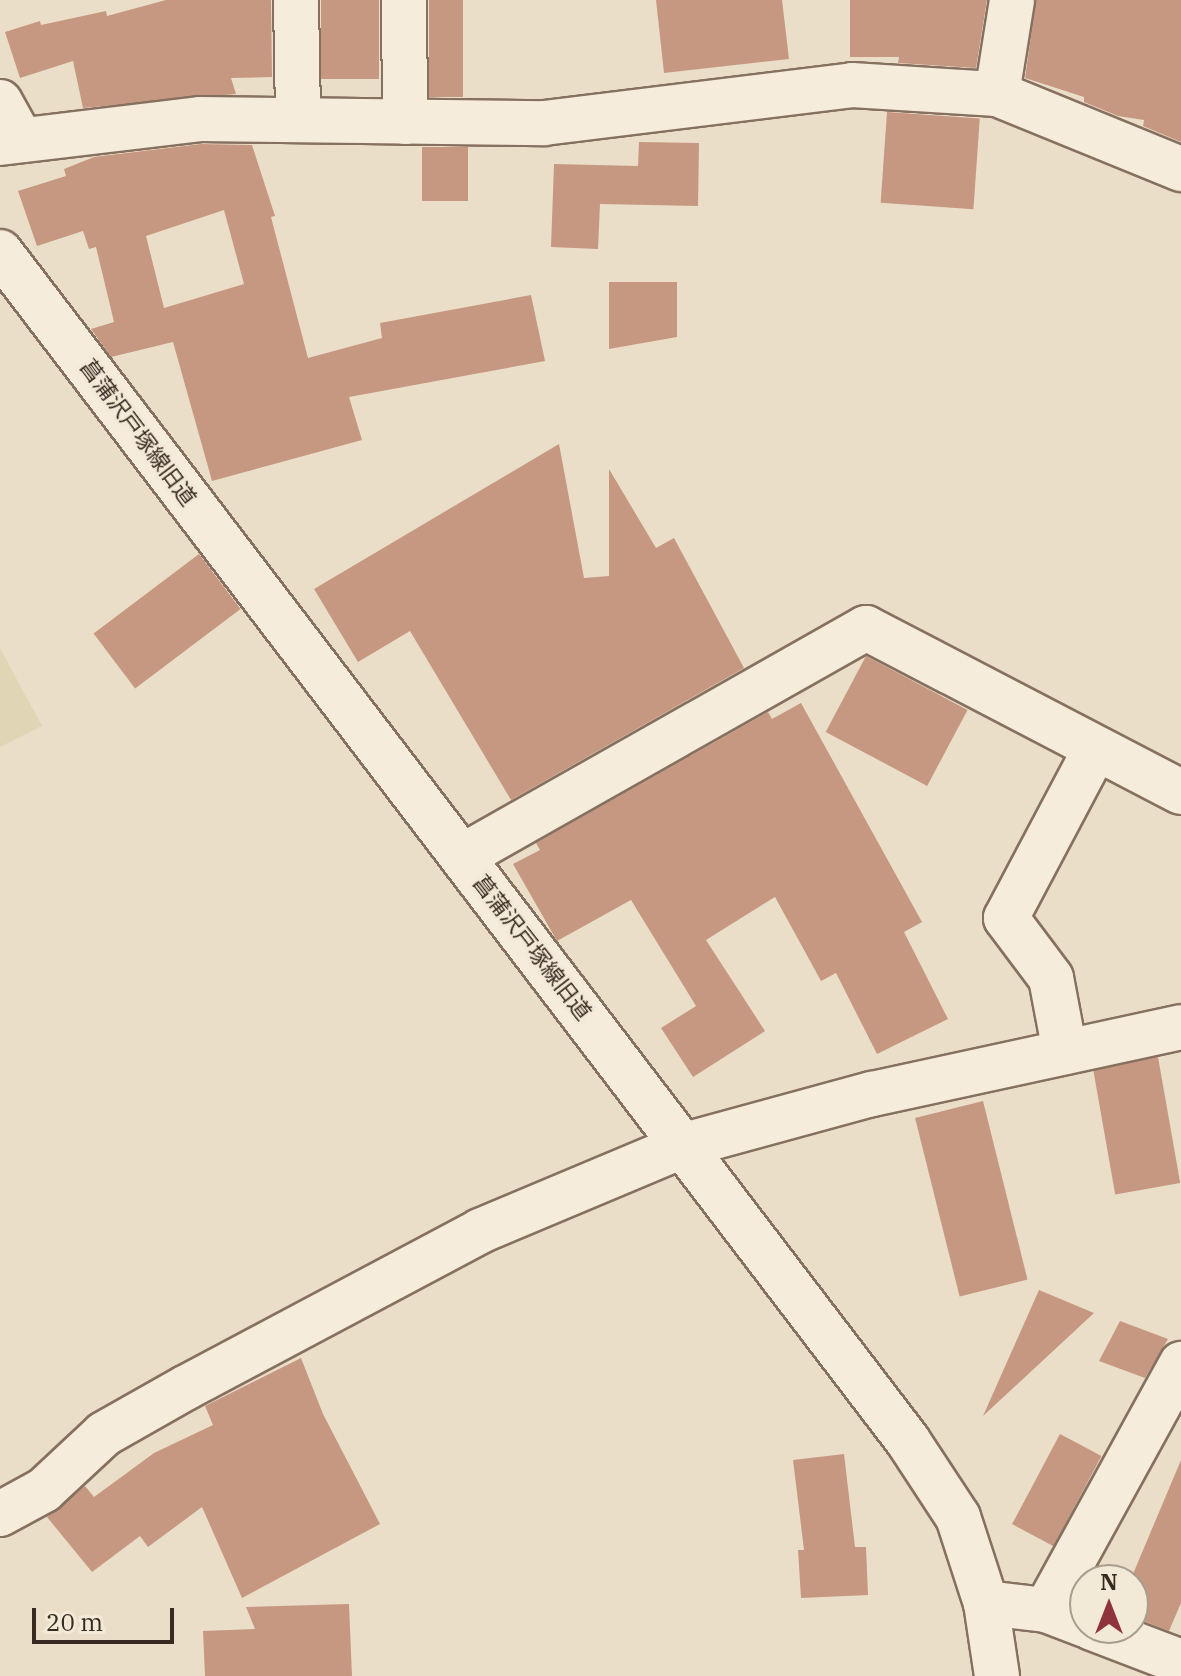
<!DOCTYPE html>
<meta charset="utf-8">
<style>
body{margin:0}
#map{position:relative;width:1181px;height:1676px;overflow:hidden;background:#ebdec8;font-family:"IBM Plex Serif","Noto Sans JP",serif}
div>[style]{position:absolute}
[style*='--x']{left:calc(var(--x)*1px);top:calc(var(--y)*1px);width:calc(var(--w)*1px);rotate:calc(var(--a)*1deg)}
.farmland>*{inset:0;background:#e0d6b6}
.building>*{inset:0;background:#c69881;transform-origin:0 0}
.roads{filter:drop-shadow(2px 0 #86705f) drop-shadow(-2px 0 #86705f) drop-shadow(0 2px #86705f) drop-shadow(0 -2px #86705f)}
.street>*{height:44px;margin:-22px;padding:0 22px;transform-origin:22px;border-radius:22px;background:#f6ecdb}
.secondary>*{height:44px;margin:-22px;padding:0 22px;transform-origin:22px;border-radius:22px;background:#f6ecdb}
span{translate:-50% -50%;white-space:nowrap;text-align:center;line-height:1.15;-webkit-text-stroke:6px #f3e9d7;paint-order:stroke}
.street-label{font-size:22px;color:#372a21}
.north{position:absolute;left:1069px;top:1564px;width:80px;height:80px;box-sizing:border-box;background:#f3e9d7;border:2px solid #a89d8e;border-radius:50%;rotate:0deg;font-size:22px;font-weight:700;line-height:32px;text-align:center;color:#372a21}
.north::after{content:'';display:block;margin:auto;width:28px;height:36px;background:#8f343c;clip-path:polygon(50% 0,100% 100%,50% 72%,0 100%)}
.scale{position:absolute;left:32px;top:1608px;width:142px;height:36px;box-sizing:border-box;border:4px solid #372a21;border-top:0;padding-left:10px;font-size:24px;line-height:28px;white-space:nowrap;color:#372a21;-webkit-text-stroke:6px #f3e9d7;paint-order:stroke}
</style>
<div id="map">
<div class="farmland">
<i style="clip-path:polygon(0 648px,42px 726px,0 747px)"></i>
</div>
<div class="building">
<i style="clip-path:polygon(166px 0,271px 0,272px 77px,231px 78px,236px 94px,83px 108px,73px 61px,20px 78px,5px 32px,40px 21px,41px 25px,106px 11px,107px 16px)"></i>
<i style="left:321px;top:0;width:58px;height:79px"></i>
<i style="left:429px;top:0;width:34px;height:97px"></i>
<i style="clip-path:polygon(656px 0,782px 0,789px 59px,664px 73px)"></i>
<i style="clip-path:polygon(850px 0,987px 0,976px 68px,898px 63px,899px 57px,850px 57px)"></i>
<i style="clip-path:polygon(1036px 0,1181px 0,1181px 142px,1143px 126px,1144px 120px,1118px 116px,1084px 102px,1084px 97px,1025px 78px)"></i>
<i style="left:887px;top:112px;width:93px;height:91px;rotate:4deg"></i>
<i style="clip-path:polygon(639px 142px,699px 143px,698px 206px,600px 204px,598px 249px,551px 247px,554px 164px,638px 166px)"></i>
<i style="clip-path:polygon(evenodd,201px 144px,252px 145px,275px 216px,271px 217px,308px 358px,382px 338px,380px 323px,531px 295px,545px 361px,349px 397px,362px 440px,212px 481px,173px 342px,111px 357px,91px 329px,114px 322px,96px 247px,89px 249px,83px 231px,37px 246px,18px 191px,66px 176px,64px 169px,94px 157px,201px 144px,224px 210px,244px 284px,164px 308px,146px 236px,224px 210px)"></i>
<i style="left:422px;top:147px;width:46px;height:54px"></i>
<i style="clip-path:polygon(609px 282px,677px 282px,677px 337px,609px 349px)"></i>
<i style="clip-path:polygon(559px 444px,584px 578px,609px 576px,609px 469px,656px 548px,674px 538px,744px 668px,511px 800px,410px 631px,358px 662px,314px 589px)"></i>
<i style="left:199px;top:554px;width:69px;height:132px;rotate:53deg"></i>
<i style="left:866px;top:656px;width:115px;height:86px;rotate:28deg"></i>
<i style="clip-path:polygon(801px 703px,922px 922px,904px 932px,948px 1019px,877px 1054px,836px 973px,821px 981px,775px 897px,706px 940px,765px 1031px,693px 1077px,661px 1028px,696px 1006px,631px 900px,557px 941px,513px 864px,540px 850px,536px 843px,768px 712px,772px 719px)"></i>
<i style="left:1158px;top:1057px;width:128px;height:66px;rotate:80deg"></i>
<i style="left:983px;top:1101px;width:184px;height:70px;rotate:76deg"></i>
<i style="clip-path:polygon(1039px 1290px,1094px 1313px,983px 1416px)"></i>
<i style="clip-path:polygon(1120px 1321px,1168px 1339px,1145px 1378px,1099px 1361px)"></i>
<i style="clip-path:polygon(301px 1358px,323px 1414px,380px 1524px,242px 1598px,202px 1507px,148px 1547px,140px 1536px,92px 1572px,47px 1517px,85px 1486px,94px 1497px,154px 1453px,213px 1425px,205px 1406px)"></i>
<i style="left:1060px;top:1434px;width:47px;height:102px;rotate:28deg"></i>
<i style="clip-path:polygon(844px 1454px,855px 1547px,866px 1547px,868px 1595px,801px 1598px,798px 1550px,804px 1550px,793px 1460px)"></i>
<i style="clip-path:polygon(1181px 1460px,1181px 1603px,1169px 1631px,1133px 1617px,1133px 1574px)"></i>
<i style="clip-path:polygon(349px 1604px,352px 1676px,205px 1676px,203px 1631px,255px 1629px,246px 1607px)"></i>
</div>
<div class="roads">
<div class="street">
<i style="--x:296;--y:0;--w:120;--a:89"></i>
<i style="--x:404;--y:0;--w:122;--a:89.5"></i>
<i style="--x:997;--y:94;--w:95;--a:-80.9"></i>
<i style="--x:0;--y:102;--w:41;--a:60.9"></i>
<i style="--x:0;--y:143;--w:201;--a:-6.8"></i>
<i style="--x:200;--y:119;--w:344;--a:0.7"></i>
<i style="--x:544;--y:123;--w:310;--a:-7"></i>
<i style="--x:852;--y:85;--w:145;--a:3.6"></i>
<i style="--x:997;--y:94;--w:199;--a:22.2"></i>
<i style="--x:463;--y:856;--w:463;--a:-29.5"></i>
<i style="--x:866;--y:628;--w:355;--a:27.5"></i>
<i style="--x:1065;--y:1052;--w:75;--a:-100.7"></i>
<i style="--x:1051;--y:978;--w:75;--a:-126.9"></i>
<i style="--x:1006;--y:918;--w:192;--a:-62.1"></i>
<i style="--x:0;--y:1514;--w:50;--a:-28.6"></i>
<i style="--x:44;--y:1490;--w:82;--a:-43"></i>
<i style="--x:104;--y:1434;--w:95;--a:-29.5"></i>
<i style="--x:187;--y:1387;--w:332;--a:-28"></i>
<i style="--x:480;--y:1231;--w:222;--a:-22.8"></i>
<i style="--x:685;--y:1145;--w:194;--a:-15.3"></i>
<i style="--x:872;--y:1094;--w:316;--a:-12.2"></i>
<i style="--x:986;--y:1603;--w:60;--a:6.7"></i>
<i style="--x:1046;--y:1610;--w:42;--a:21"></i>
<i style="--x:1046;--y:1610;--w:281;--a:-61.2"></i>
<i style="--x:1092;--y:1628;--w:95;--a:20.9"></i>
</div>
<div class="secondary">
<i style="--x:0;--y:252;--w:1496;--a:52.63"></i>
<i style="--x:908;--y:1441;--w:91;--a:56.7"></i>
<i style="--x:958;--y:1517;--w:90;--a:72"></i>
<i style="--x:986;--y:1603;--w:74;--a:81.4"></i>
</div>
</div>
<div class="street-label">
<span style="left:139px;top:432px;rotate:53deg">菖蒲沢戸塚線旧道</span>
<span style="left:533px;top:947px;rotate:52deg">菖蒲沢戸塚線旧道</span>
</div>
<div class="north">N</div>
<div class="scale">20 m</div>
</div>
